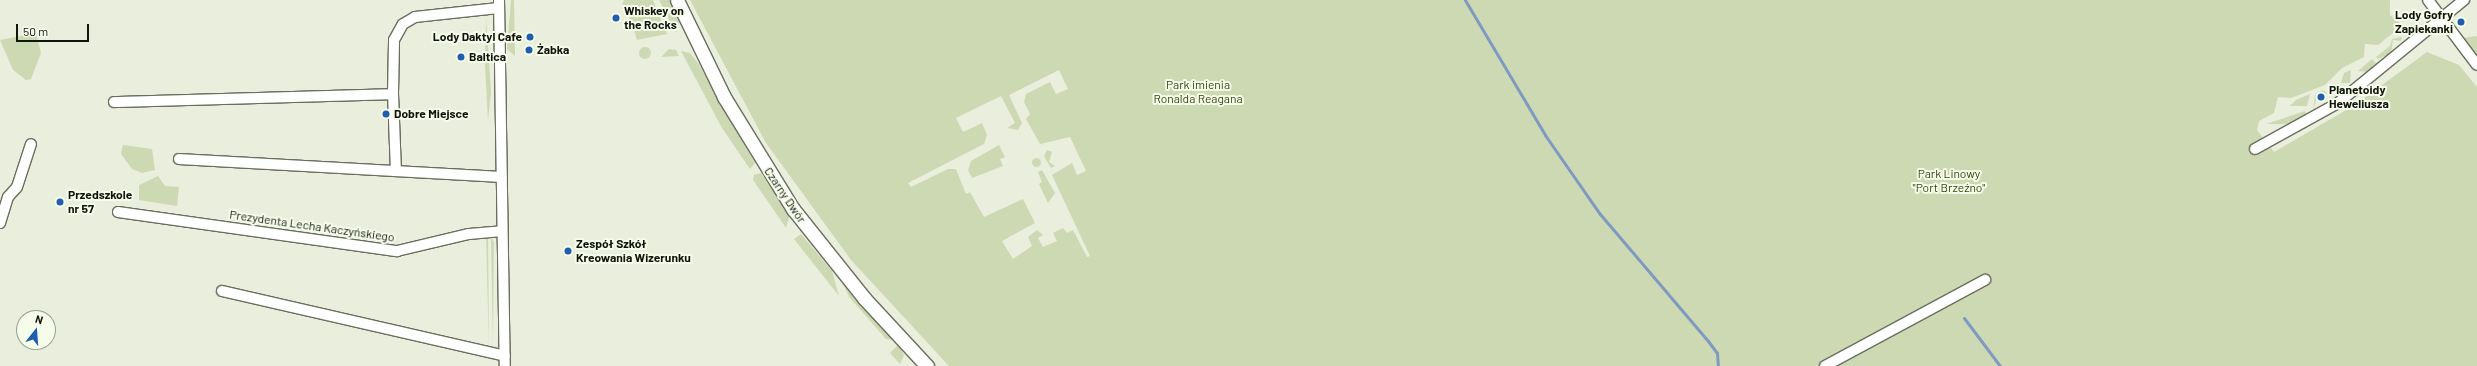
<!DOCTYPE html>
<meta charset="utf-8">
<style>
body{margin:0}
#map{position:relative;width:2477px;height:366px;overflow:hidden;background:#e9eedd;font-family:Barlow,sans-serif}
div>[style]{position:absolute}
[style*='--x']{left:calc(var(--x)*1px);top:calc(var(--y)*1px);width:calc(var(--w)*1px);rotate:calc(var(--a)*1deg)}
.green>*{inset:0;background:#cdd9b3}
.round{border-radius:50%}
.stream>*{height:3px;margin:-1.5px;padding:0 1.5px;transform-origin:1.5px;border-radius:1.5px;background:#7f9ac1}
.roads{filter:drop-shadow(1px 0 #696e5e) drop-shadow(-1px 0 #696e5e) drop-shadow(0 1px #696e5e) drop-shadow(0 -1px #696e5e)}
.minor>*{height:10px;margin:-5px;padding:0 5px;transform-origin:5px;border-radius:5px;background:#fff}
.major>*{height:13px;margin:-6.5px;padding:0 6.5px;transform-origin:6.5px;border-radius:6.5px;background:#fff}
.dots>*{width:11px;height:11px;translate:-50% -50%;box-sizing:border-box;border:2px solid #f6fcea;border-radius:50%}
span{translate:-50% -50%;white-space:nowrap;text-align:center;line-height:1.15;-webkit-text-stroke:4px #f6fcea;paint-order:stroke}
.poi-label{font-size:12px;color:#11130d;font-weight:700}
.left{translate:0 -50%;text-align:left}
.right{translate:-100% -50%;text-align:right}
.park-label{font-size:12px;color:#37430e}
.street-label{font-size:12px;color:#11130d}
.north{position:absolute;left:16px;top:310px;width:40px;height:40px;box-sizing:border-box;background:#f6fcea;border:1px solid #9a9f92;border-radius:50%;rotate:17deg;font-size:11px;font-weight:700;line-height:16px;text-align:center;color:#11130d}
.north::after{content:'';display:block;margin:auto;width:14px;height:18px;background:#1f5dae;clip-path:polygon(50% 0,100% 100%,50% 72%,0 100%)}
.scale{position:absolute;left:16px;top:24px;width:73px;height:18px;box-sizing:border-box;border:2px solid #11130d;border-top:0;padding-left:5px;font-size:12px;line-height:14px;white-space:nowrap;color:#11130d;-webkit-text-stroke:3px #f6fcea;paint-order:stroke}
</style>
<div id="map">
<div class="green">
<i style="clip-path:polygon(511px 0,514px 0,515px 56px,507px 49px)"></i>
<i style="clip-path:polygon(624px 0,653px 0,667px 34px,637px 40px,627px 10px,622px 4px)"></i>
<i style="clip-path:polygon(659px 0,669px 0,679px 22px,676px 33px)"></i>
<i style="clip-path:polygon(evenodd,690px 0,2390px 0,2390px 15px,2400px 23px,2398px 29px,2378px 45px,2365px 44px,2364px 57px,2342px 68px,2325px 85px,2291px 98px,2278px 97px,2274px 113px,2259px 121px,2257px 130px,2274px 152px,2348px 109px,2361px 110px,2363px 99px,2427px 52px,2459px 65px,2477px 87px,2477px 366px,949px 366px,851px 260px,766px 143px,690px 0,1059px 70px,1068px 89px,1056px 94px,1050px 82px,1026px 94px,1024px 102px,1030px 114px,1026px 119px,1040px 144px,1070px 137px,1086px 171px,1077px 175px,1072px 163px,1052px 175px,1090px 256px,1087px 257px,1073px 230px,1067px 233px,1063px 228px,1053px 233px,1057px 241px,1043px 247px,1038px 238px,1043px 235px,1037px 230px,1028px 237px,1032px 246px,1013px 259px,1002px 241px,1035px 223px,1023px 199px,984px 217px,970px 192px,966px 194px,956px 169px,948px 169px,911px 187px,908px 183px,984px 144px,987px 135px,982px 123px,963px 132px,956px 118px,1001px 96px,1015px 123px,1007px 128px,1018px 130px,1022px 123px,1009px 95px,1059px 70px)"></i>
<i style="clip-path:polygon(486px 18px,491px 92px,488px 120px,485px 64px)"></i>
<i style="clip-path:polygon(36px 33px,41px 53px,31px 79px,26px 80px,13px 70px,0 40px)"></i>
<i style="clip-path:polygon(2477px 36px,2477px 57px,2461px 38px)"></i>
<i style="clip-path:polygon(2402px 37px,2401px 41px,2393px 40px,2391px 53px,2378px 59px,2376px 57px,2390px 46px,2392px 39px)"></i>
<i class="round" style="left:639px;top:47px;width:12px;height:12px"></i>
<i style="clip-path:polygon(669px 49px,676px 50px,679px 56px,661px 57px)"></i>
<i style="clip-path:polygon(681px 51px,690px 53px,698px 63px,755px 163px,750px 169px,722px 128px)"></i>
<i style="clip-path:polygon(2372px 59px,2376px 63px,2368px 72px,2358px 71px)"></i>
<i style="clip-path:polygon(2351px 70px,2350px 83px,2341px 83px,2344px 73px)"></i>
<i style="clip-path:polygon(2322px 90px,2328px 93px,2317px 95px,2313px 112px,2315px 95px)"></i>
<i style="clip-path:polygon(2310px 94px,2307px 106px,2290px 106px,2296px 100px)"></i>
<i style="clip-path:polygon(2305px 111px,2307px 114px,2290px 124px,2266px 124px)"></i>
<i style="clip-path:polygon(123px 145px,152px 149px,155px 170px,142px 173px,132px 169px,121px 154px)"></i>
<i style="clip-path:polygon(999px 145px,1005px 157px,1000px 159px,1003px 166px,972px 178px,968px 170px,971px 161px)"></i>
<i style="clip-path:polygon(1047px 150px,1052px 152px,1049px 162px,1055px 166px,1051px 168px,1044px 156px)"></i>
<i class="round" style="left:1031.5px;top:157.5px;width:9px;height:9px"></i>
<i style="clip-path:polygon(1042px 170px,1055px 193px,1048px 203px,1039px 184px,1042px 182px,1038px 172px)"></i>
<i style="clip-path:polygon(761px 173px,790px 214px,786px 228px,753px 180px,754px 175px)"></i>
<i style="clip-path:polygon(158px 176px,165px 186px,179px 187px,177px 206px,139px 200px,139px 185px)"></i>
<i style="clip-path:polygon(486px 234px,488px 234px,489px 350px)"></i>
<i style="clip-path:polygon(801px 234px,832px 271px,839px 296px,794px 239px)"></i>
<i style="clip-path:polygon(491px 237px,494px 242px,493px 345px)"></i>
<i style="clip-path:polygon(843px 283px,866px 310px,893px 340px,886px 339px,849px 297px)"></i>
<i style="clip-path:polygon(898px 345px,904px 355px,900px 364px,890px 353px)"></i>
</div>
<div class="stream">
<i style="--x:1465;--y:0;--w:157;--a:59.3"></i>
<i style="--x:1545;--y:135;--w:96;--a:55.2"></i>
<i style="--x:1600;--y:214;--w:167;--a:49.6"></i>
<i style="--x:1708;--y:341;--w:15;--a:53"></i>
<i style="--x:1717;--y:353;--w:13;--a:86"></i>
<i style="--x:1964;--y:318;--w:60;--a:53.1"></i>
</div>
<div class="roads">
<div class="minor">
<i style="--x:499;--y:0;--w:366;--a:89.1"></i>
<i style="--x:2428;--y:0;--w:81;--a:53"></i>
<i style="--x:393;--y:94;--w:77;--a:87.8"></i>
<i style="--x:114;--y:102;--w:279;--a:-1.6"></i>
<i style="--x:393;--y:94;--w:54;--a:-88.9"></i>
<i style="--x:394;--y:40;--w:18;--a:-61"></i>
<i style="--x:403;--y:24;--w:14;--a:-30"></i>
<i style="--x:415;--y:17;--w:84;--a:-6.1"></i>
<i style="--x:2255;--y:149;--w:95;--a:-29"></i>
<i style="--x:2338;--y:103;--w:163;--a:-39.3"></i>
<i style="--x:179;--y:159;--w:323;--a:3.2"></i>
<i style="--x:118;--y:212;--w:282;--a:8"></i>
<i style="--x:397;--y:251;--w:74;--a:-13.3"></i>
<i style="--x:469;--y:234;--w:33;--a:-5"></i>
<i style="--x:0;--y:223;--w:27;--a:-73"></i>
<i style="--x:8;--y:197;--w:13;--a:-48"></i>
<i style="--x:17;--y:187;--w:45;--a:-72"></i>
<i style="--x:222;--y:291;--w:290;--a:12.9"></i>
<i style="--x:1825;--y:366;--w:182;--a:-28.3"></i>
</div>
<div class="major">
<i style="--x:677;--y:0;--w:108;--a:64.1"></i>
<i style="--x:724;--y:97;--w:132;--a:58.4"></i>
<i style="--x:793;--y:209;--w:114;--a:51.4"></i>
<i style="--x:864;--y:298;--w:93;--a:47.2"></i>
</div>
</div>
<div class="dots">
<i style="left:616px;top:18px;background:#1f5dae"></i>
<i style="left:2461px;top:22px;background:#1f5dae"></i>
<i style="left:530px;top:37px;background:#1f5dae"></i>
<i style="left:529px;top:50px;background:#1f5dae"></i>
<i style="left:461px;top:57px;background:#1f5dae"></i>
<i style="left:2321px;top:97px;background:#1f5dae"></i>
<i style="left:386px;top:114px;background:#1f5dae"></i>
<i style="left:60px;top:202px;background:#1f5dae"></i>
<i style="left:568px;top:251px;background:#1f5dae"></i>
</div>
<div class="poi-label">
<span class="left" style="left:624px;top:18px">Whiskey on<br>the Rocks</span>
<span class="right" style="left:2453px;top:22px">Lody Gofry<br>Zapiekanki</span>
<span class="right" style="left:522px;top:37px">Lody Daktyl Cafe</span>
<span class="left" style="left:537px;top:50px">Żabka</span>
<span class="left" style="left:469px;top:57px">Baltica</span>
<span class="left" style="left:2329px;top:97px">Planetoidy<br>Heweliusza</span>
<span class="left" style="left:394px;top:114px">Dobre Miejsce</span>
<span class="left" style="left:68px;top:202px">Przedszkole<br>nr 57</span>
<span class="left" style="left:576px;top:251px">Zespół Szkół<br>Kreowania Wizerunku</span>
</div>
<div class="park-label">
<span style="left:1198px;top:92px">Park imienia<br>Ronalda Reagana</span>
<span style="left:1949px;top:181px">Park Linowy<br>"Port Brzeźno"</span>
</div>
<div class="street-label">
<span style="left:785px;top:195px;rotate:56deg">Czarny Dwór</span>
<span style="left:312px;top:226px;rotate:8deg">Prezydenta Lecha Kaczyńskiego</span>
</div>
<div class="north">N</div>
<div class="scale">50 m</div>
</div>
